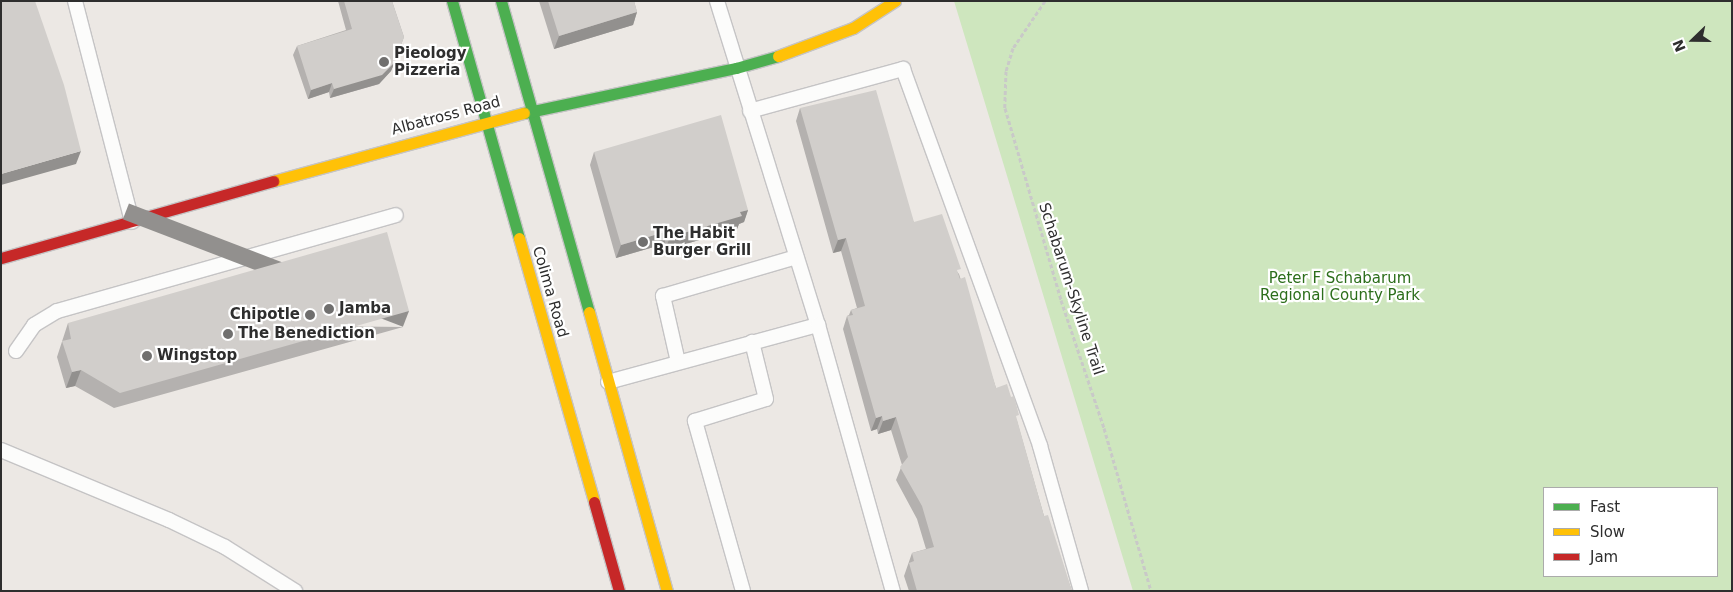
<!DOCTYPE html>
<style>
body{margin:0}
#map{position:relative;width:1733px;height:592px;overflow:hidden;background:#ece8e4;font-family:"DejaVu Sans",sans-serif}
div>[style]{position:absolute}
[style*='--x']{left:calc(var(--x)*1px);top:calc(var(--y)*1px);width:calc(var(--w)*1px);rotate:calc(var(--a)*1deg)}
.green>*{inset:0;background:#cee6be}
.path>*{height:3px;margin-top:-1.5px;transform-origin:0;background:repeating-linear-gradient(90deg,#c9c9c8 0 4px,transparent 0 6.5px)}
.roads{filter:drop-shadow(1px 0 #c5c4c5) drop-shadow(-1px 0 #c5c4c5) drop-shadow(0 1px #c5c4c5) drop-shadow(0 -1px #c5c4c5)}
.lane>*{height:14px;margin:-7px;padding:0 7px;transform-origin:7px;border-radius:7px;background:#fcfcfb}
.fast>*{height:11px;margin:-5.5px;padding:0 5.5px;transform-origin:5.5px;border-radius:5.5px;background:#4caf50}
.slow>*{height:11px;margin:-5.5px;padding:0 5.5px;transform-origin:5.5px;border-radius:5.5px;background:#ffc107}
.jam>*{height:11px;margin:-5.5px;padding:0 5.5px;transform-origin:5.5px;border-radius:5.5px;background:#c62828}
.wall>*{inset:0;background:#b4b1af}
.shaded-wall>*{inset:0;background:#92908e;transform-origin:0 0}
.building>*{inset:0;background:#d1cecb}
.dots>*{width:14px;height:14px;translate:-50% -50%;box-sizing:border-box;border:2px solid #fff;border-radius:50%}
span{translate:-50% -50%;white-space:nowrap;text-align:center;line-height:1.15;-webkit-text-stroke:4.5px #fff;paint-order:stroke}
.poi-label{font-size:15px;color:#2e2e2e;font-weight:700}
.left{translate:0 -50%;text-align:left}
.right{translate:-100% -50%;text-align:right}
.street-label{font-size:15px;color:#2e2e2e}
.park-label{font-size:15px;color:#2c6e1b}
.frame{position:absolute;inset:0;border:2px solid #2e2e2e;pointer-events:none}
.legend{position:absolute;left:1543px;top:487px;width:175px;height:90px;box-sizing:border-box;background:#fff;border:1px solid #ababab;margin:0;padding:6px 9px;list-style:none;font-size:15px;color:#2e2e2e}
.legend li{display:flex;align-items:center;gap:10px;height:25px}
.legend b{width:25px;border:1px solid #ababab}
.north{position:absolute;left:1668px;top:15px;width:50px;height:50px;-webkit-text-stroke:4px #fff;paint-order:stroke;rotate:248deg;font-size:14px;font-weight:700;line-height:20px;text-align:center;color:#2e2e2e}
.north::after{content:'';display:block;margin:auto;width:18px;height:22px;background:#2e2e2e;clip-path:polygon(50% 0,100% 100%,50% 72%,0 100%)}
</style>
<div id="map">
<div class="green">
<i style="clip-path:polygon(evenodd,954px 1px,1732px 1px,1732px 591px,1133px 591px,954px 1px,1544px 488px,1717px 488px,1717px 576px,1544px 576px,1544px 488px)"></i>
</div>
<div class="path">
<i style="--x:1045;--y:1;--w:57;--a:124.2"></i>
<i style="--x:1013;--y:48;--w:24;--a:107"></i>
<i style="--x:1006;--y:71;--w:37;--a:92"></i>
<i style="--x:1005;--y:108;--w:200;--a:73.7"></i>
<i style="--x:1061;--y:300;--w:135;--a:71.4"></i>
<i style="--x:1104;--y:428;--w:170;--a:73.9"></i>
</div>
<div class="roads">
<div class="lane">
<i style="--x:75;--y:1;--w:228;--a:75.5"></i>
<i style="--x:717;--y:1;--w:339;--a:72.7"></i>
<i style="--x:750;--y:111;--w:159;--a:-15.4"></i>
<i style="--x:903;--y:69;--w:401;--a:70"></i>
<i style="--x:1040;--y:446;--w:151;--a:74.2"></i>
<i style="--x:16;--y:351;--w:32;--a:-55"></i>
<i style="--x:34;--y:325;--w:27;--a:-31"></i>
<i style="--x:57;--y:311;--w:352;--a:-15.8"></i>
<i style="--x:678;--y:362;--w:68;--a:-102.8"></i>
<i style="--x:663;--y:296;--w:139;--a:-16.3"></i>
<i style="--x:608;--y:382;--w:218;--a:-15.2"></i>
<i style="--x:818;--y:325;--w:276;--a:74.3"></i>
<i style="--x:1;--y:450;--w:182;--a:22.6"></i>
<i style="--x:169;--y:520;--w:62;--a:25.7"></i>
<i style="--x:225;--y:547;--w:83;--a:32.2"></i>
<i style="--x:743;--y:591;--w:177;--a:-105.8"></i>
<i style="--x:695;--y:421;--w:74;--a:-17.2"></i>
<i style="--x:766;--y:399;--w:59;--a:-103.8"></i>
</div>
<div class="fast">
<i style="--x:452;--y:1;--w:246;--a:74.2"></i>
<i style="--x:501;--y:1;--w:323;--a:74.2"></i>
<i style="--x:524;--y:113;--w:217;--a:-12"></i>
<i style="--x:736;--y:68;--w:44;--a:-15.9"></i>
</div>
<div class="slow">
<i style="--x:778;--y:56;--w:80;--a:-20.5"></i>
<i style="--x:853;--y:28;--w:50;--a:-32.7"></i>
<i style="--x:273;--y:181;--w:260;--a:-15.2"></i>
<i style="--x:519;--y:238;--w:274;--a:74.1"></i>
<i style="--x:589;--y:312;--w:290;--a:74.4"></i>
</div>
<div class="jam">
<i style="--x:1;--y:258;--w:283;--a:-15.8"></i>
<i style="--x:594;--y:502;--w:92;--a:74.3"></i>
</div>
</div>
<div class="wall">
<i style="clip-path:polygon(338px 1px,392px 1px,404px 37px,391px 71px,379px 84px,330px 98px,329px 92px,308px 99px,293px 55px,297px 46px,346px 30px)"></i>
<i style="clip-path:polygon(539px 1px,634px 1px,637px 12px,633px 25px,554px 49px)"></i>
<i style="clip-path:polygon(800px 108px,914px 222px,959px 274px,996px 388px,1017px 421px,1044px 516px,1072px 591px,909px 591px,904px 576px,912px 553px,926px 549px,917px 519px,896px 480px,902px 465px,891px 430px,878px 434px,877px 429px,871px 431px,843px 329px,847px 316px,849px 315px,851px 310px,857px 308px,841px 251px,833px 253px,796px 121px)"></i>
<i style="clip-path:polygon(594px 152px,748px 210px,744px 222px,739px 224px,737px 229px,665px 250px,664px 244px,616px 258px,590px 165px)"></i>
<i style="clip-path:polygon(68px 323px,403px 327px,114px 408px,75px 386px,66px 388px,57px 357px)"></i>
</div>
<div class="shaded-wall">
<i style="clip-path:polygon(637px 12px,633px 25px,554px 49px,559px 36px)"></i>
<i style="clip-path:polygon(395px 62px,391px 71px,379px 84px,330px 98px,334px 89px)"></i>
<i style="clip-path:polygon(332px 83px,329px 92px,308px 99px,311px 90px)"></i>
<i style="clip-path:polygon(81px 151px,76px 164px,1px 185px,1px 174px)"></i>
<i style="clip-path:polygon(748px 210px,744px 222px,739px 224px,737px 229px,665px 250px,670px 237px,740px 212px)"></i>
<i style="clip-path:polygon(668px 231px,664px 244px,616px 258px,621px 245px)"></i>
<i style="clip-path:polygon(846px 238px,841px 251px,833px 253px,838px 240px)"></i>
<i style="left:409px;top:311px;width:17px;height:300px;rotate:111deg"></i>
<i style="clip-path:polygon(81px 370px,75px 386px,66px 388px,72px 372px)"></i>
<i style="clip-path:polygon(882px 416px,877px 429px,871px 431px,876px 418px)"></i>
<i style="clip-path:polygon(896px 417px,891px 430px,878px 434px,883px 421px)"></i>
</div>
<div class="building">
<i style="clip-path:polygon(1px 1px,35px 1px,64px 85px,81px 151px,1px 174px)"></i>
<i style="clip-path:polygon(344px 1px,392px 1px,404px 37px,395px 62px,382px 75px,334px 89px,332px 83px,311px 90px,297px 46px,352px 29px)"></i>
<i style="clip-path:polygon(548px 1px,634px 1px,637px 12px,559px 36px)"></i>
<i style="clip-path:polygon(876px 90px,914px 222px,942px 214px,961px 269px,957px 270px,960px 279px,965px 277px,996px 388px,1007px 384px,1011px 397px,1014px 396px,1019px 415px,1016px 416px,1044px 516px,1048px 515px,1072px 591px,917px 591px,909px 563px,914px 561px,912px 553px,934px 547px,922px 506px,900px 467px,908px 457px,896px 417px,883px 421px,882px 416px,876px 418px,847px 316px,853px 315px,851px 310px,865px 306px,846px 238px,838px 240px,800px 108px)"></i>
<i style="clip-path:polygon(721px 115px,748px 210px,740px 212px,742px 216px,670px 237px,668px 231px,621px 245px,594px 152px)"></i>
<i style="clip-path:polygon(387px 232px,409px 311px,120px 393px,81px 370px,72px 372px,62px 341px,71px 339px,68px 323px)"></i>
</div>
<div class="dots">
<i style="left:384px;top:62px;background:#706f6e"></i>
<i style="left:643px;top:242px;background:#706f6e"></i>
<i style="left:329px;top:309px;background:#706f6e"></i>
<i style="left:310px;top:315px;background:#706f6e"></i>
<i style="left:228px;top:334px;background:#706f6e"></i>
<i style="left:147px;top:356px;background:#706f6e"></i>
</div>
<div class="poi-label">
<span class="left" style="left:394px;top:62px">Pieology<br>Pizzeria</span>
<span class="left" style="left:653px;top:242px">The Habit<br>Burger Grill</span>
<span class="left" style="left:339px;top:309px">Jamba</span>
<span class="right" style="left:300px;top:315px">Chipotle</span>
<span class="left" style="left:238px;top:334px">The Benediction</span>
<span class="left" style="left:157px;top:356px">Wingstop</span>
</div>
<div class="street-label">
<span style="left:446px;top:116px;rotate:-15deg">Albatross Road</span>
<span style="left:1071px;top:289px;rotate:72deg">Schabarum-Skyline Trail</span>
<span style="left:550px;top:292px;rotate:74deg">Colima Road</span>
</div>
<div class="park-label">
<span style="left:1340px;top:287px">Peter F Schabarum<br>Regional County Park</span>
</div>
<div class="frame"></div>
<ul class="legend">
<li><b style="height:6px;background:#4caf50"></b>Fast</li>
<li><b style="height:6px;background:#ffc107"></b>Slow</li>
<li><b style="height:6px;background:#c62828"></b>Jam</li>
</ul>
<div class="north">N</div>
</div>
